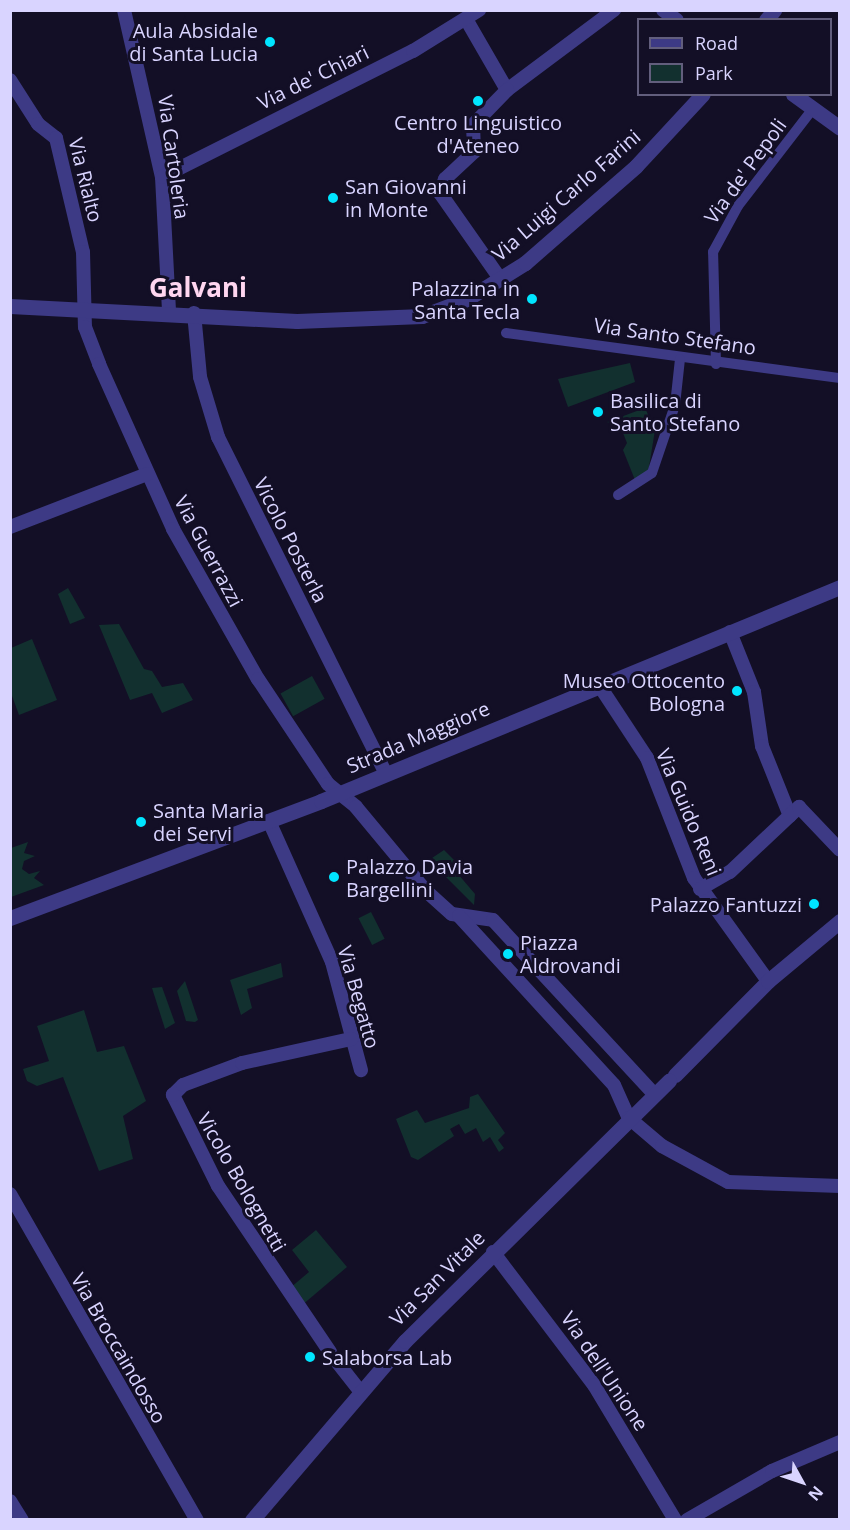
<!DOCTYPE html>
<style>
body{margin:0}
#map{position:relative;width:850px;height:1530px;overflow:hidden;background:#130f26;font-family:"Open Sans",sans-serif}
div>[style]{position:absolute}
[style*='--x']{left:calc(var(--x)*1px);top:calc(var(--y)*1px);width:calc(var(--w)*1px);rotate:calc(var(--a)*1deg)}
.green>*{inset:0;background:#12302f;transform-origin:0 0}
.pedestrian>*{height:10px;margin:-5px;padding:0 5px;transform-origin:5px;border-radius:5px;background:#3d3a85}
.minor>*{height:14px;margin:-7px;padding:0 7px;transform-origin:7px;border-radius:7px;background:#3d3a85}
.tertiary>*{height:15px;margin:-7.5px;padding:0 7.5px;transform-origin:7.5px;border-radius:7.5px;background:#3d3a85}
.dots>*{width:16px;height:16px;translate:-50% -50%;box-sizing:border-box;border:3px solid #130f26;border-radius:50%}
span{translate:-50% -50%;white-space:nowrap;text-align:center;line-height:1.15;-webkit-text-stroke:6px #130f26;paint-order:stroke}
.poi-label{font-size:20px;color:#d9d4ff}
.right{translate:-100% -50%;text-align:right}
.left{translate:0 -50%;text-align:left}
.street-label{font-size:20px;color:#d9d4ff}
.district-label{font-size:26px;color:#ffd6f0;font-weight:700}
.frame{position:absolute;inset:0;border:12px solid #d9d4ff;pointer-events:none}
.legend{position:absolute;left:637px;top:18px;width:195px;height:78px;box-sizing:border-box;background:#130f26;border:2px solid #625e7d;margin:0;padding:8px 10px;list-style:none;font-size:18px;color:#d9d4ff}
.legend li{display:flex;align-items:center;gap:12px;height:30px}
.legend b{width:30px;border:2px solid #625e7d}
.north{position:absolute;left:772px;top:1452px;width:60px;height:60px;-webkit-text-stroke:4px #130f26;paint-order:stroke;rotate:130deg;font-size:16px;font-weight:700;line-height:24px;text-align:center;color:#d9d4ff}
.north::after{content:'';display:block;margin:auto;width:21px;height:27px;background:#d9d4ff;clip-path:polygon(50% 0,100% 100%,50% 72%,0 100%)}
</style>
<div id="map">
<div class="green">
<i style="clip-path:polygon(630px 363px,635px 382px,568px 407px,558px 379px)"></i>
<i style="clip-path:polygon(645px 408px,655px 430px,648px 473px,635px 480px,623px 450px,627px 443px,621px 428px,607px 422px)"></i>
<i style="clip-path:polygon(68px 588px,85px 618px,70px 624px,58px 594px)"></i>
<i style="clip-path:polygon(119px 624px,144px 669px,152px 671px,162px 687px,183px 683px,193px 700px,162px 713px,152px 693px,130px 700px,99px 625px)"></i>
<i style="clip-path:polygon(32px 639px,57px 700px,19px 715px,11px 693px,11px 648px)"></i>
<i style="left:312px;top:676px;width:26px;height:36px;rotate:61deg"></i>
<i style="clip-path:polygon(28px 842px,24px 853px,35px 856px,24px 861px,22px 869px,29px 874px,40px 871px,34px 878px,44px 885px,11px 897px,11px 848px)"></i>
<i style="clip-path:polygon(444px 850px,463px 869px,458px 874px,475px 894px,474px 905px,429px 860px)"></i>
<i style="left:371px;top:912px;width:30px;height:14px;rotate:63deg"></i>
<i style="clip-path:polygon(281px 963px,283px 977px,247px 989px,252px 1008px,241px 1015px,230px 980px)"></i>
<i style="clip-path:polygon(185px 981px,198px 1020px,195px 1022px,186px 1021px,177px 991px)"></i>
<i style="clip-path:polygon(162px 987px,175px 1023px,165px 1029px,152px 988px)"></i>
<i style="clip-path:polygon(84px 1010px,97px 1052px,124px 1046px,146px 1101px,123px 1116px,133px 1159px,99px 1171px,63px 1077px,37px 1086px,27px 1081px,23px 1069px,49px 1061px,37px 1026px)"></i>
<i style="clip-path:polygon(478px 1094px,505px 1133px,498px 1140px,504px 1148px,499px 1152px,490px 1137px,483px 1142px,476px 1128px,465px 1134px,459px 1124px,450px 1129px,454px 1136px,418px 1160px,411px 1157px,396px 1119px,417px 1110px,425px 1123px,469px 1108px,470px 1097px)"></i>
<i style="clip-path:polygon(316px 1230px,347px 1267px,301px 1306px,290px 1288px,309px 1272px,292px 1250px)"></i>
</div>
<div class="pedestrian">
<i style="--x:506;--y:333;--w:337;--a:7.7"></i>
<i style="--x:716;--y:364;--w:112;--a:-91.5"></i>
<i style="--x:713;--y:252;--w:52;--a:-61.5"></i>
<i style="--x:738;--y:206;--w:121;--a:-52.4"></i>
<i style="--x:618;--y:495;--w:40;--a:-32.9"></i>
<i style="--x:652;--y:473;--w:72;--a:-71.3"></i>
<i style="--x:675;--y:405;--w:46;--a:-83.8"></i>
</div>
<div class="minor">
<i style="--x:124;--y:10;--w:171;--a:77.2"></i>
<i style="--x:162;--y:177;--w:134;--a:87"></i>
<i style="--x:663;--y:10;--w:17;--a:36"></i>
<i style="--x:466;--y:19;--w:82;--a:60"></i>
<i style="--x:507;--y:90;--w:134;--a:-36.8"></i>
<i style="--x:10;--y:80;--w:52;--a:57.5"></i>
<i style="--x:38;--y:124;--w:23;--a:38"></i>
<i style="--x:56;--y:138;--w:117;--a:76.7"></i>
<i style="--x:83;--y:252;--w:75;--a:88.5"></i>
<i style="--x:85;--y:327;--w:40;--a:69"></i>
<i style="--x:99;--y:364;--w:181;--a:65.8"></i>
<i style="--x:173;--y:529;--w:172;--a:60.5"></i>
<i style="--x:258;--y:679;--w:126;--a:56.3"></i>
<i style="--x:328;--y:784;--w:36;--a:39"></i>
<i style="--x:356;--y:807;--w:108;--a:50.3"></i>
<i style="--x:425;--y:890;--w:36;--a:42"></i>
<i style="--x:452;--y:914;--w:41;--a:8.3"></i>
<i style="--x:493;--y:920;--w:237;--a:47.2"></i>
<i style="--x:162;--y:177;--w:281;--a:-26.7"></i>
<i style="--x:413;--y:51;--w:78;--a:-31.8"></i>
<i style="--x:501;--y:280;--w:106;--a:-125"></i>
<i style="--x:440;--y:193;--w:15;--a:-70"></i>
<i style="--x:445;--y:179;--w:40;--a:-43"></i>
<i style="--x:474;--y:152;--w:27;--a:-92"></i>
<i style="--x:473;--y:125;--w:49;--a:-45.8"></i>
<i style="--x:194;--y:313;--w:64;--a:84.6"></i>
<i style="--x:200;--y:377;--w:63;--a:73.3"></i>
<i style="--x:218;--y:437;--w:377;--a:63.5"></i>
<i style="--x:10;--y:527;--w:147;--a:-21.1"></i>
<i style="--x:730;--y:632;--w:65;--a:68.2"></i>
<i style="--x:754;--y:692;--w:55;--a:81.6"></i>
<i style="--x:762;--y:746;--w:75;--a:68.2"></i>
<i style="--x:599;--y:685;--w:87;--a:56.7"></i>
<i style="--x:647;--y:758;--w:129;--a:68.6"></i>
<i style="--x:694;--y:878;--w:127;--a:54.3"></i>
<i style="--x:269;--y:821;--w:154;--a:65.9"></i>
<i style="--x:332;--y:962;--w:112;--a:75"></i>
<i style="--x:700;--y:889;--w:34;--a:-30"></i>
<i style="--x:730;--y:872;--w:95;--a:-43.3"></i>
<i style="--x:799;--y:807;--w:59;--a:46.4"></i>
<i style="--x:459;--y:916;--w:229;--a:47.5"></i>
<i style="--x:614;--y:1085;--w:36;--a:66"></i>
<i style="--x:629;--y:1118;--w:43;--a:40.3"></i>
<i style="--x:662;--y:1146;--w:75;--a:28.6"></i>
<i style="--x:728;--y:1182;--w:112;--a:2"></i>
<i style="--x:10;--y:1194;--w:376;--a:60.2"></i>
<i style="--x:493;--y:1252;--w:167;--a:52.8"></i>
<i style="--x:594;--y:1385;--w:157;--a:59"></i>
<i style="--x:330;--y:1352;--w:200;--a:-124"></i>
<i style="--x:218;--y:1186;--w:102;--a:-116.3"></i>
<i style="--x:173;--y:1095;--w:14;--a:-45"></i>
<i style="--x:183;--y:1085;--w:63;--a:-20.4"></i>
<i style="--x:242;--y:1063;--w:112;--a:-12.4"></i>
<i style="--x:334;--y:1358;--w:42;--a:51.8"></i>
<i style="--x:10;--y:1501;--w:22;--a:58"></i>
<i style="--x:687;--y:1520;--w:98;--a:-30"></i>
<i style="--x:772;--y:1471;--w:74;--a:-23.1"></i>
</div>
<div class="tertiary">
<i style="--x:766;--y:20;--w:13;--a:-51"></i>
<i style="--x:793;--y:94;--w:58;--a:35.9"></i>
<i style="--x:10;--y:306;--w:287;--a:3"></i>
<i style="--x:297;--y:321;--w:125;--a:-2.3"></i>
<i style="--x:422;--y:316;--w:48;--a:-20.7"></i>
<i style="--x:467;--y:299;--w:68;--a:-31.8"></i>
<i style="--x:525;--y:263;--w:147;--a:-41.1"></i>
<i style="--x:636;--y:166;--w:98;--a:-47.1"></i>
<i style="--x:10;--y:918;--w:332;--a:-20.6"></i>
<i style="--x:321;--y:801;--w:561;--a:-22.41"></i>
<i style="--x:675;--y:1075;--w:132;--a:-45.3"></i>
<i style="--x:768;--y:981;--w:94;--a:-39.8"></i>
<i style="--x:252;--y:1520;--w:235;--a:-49.5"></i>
<i style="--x:405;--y:1341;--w:371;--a:-44.6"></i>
</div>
<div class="dots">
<i style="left:270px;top:42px;background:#00e5ff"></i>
<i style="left:478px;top:101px;background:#00e5ff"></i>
<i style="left:333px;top:198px;background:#00e5ff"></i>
<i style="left:532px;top:299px;background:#00e5ff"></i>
<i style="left:598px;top:412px;background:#00e5ff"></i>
<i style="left:737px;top:691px;background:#00e5ff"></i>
<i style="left:141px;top:822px;background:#00e5ff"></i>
<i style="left:334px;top:877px;background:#00e5ff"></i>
<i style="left:814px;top:904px;background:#00e5ff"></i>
<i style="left:508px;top:954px;background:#00e5ff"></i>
<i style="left:310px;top:1357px;background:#00e5ff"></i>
</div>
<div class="poi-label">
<span class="right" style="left:258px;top:42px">Aula Absidale<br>di Santa Lucia</span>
<span style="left:478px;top:134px">Centro Linguistico<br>d'Ateneo</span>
<span class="left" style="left:345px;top:198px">San Giovanni<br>in Monte</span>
<span class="right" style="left:520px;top:300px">Palazzina in<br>Santa Tecla</span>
<span class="left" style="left:610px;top:412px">Basilica di<br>Santo Stefano</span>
<span class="right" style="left:725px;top:692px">Museo Ottocento<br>Bologna</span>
<span class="left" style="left:153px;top:822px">Santa Maria<br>dei Servi</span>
<span class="left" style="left:346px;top:878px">Palazzo Davia<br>Bargellini</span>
<span class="right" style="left:802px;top:904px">Palazzo Fantuzzi</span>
<span class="left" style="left:520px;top:954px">Piazza<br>Aldrovandi</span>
<span class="left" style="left:322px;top:1357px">Salaborsa Lab</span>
</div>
<div class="street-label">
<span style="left:313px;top:77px;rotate:-26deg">Via de' Chiari</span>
<span style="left:174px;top:157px;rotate:82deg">Via Cartoleria</span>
<span style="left:745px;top:171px;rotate:-54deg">Via de' Pepoli</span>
<span style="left:86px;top:180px;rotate:76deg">Via Rialto</span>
<span style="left:566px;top:195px;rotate:-41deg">Via Luigi Carlo Farini</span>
<span style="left:675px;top:336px;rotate:8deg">Via Santo Stefano</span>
<span style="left:291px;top:540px;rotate:63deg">Vicolo Posterla</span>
<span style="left:209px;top:551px;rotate:62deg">Via Guerrazzi</span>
<span style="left:418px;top:737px;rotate:-23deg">Strada Maggiore</span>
<span style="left:689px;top:812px;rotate:67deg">Via Guido Reni</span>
<span style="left:359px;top:997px;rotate:74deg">Via Begatto</span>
<span style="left:242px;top:1182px;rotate:60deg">Vicolo Bolognetti</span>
<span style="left:437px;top:1278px;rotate:-45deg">Via San Vitale</span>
<span style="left:119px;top:1348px;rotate:60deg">Via Broccaindosso</span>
<span style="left:605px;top:1371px;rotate:56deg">Via dell'Unione</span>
</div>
<div class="district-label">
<span style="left:198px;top:288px">Galvani</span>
</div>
<div class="frame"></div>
<ul class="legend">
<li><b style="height:8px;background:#3d3a85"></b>Road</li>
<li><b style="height:16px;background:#12302f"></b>Park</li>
</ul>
<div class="north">N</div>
</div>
